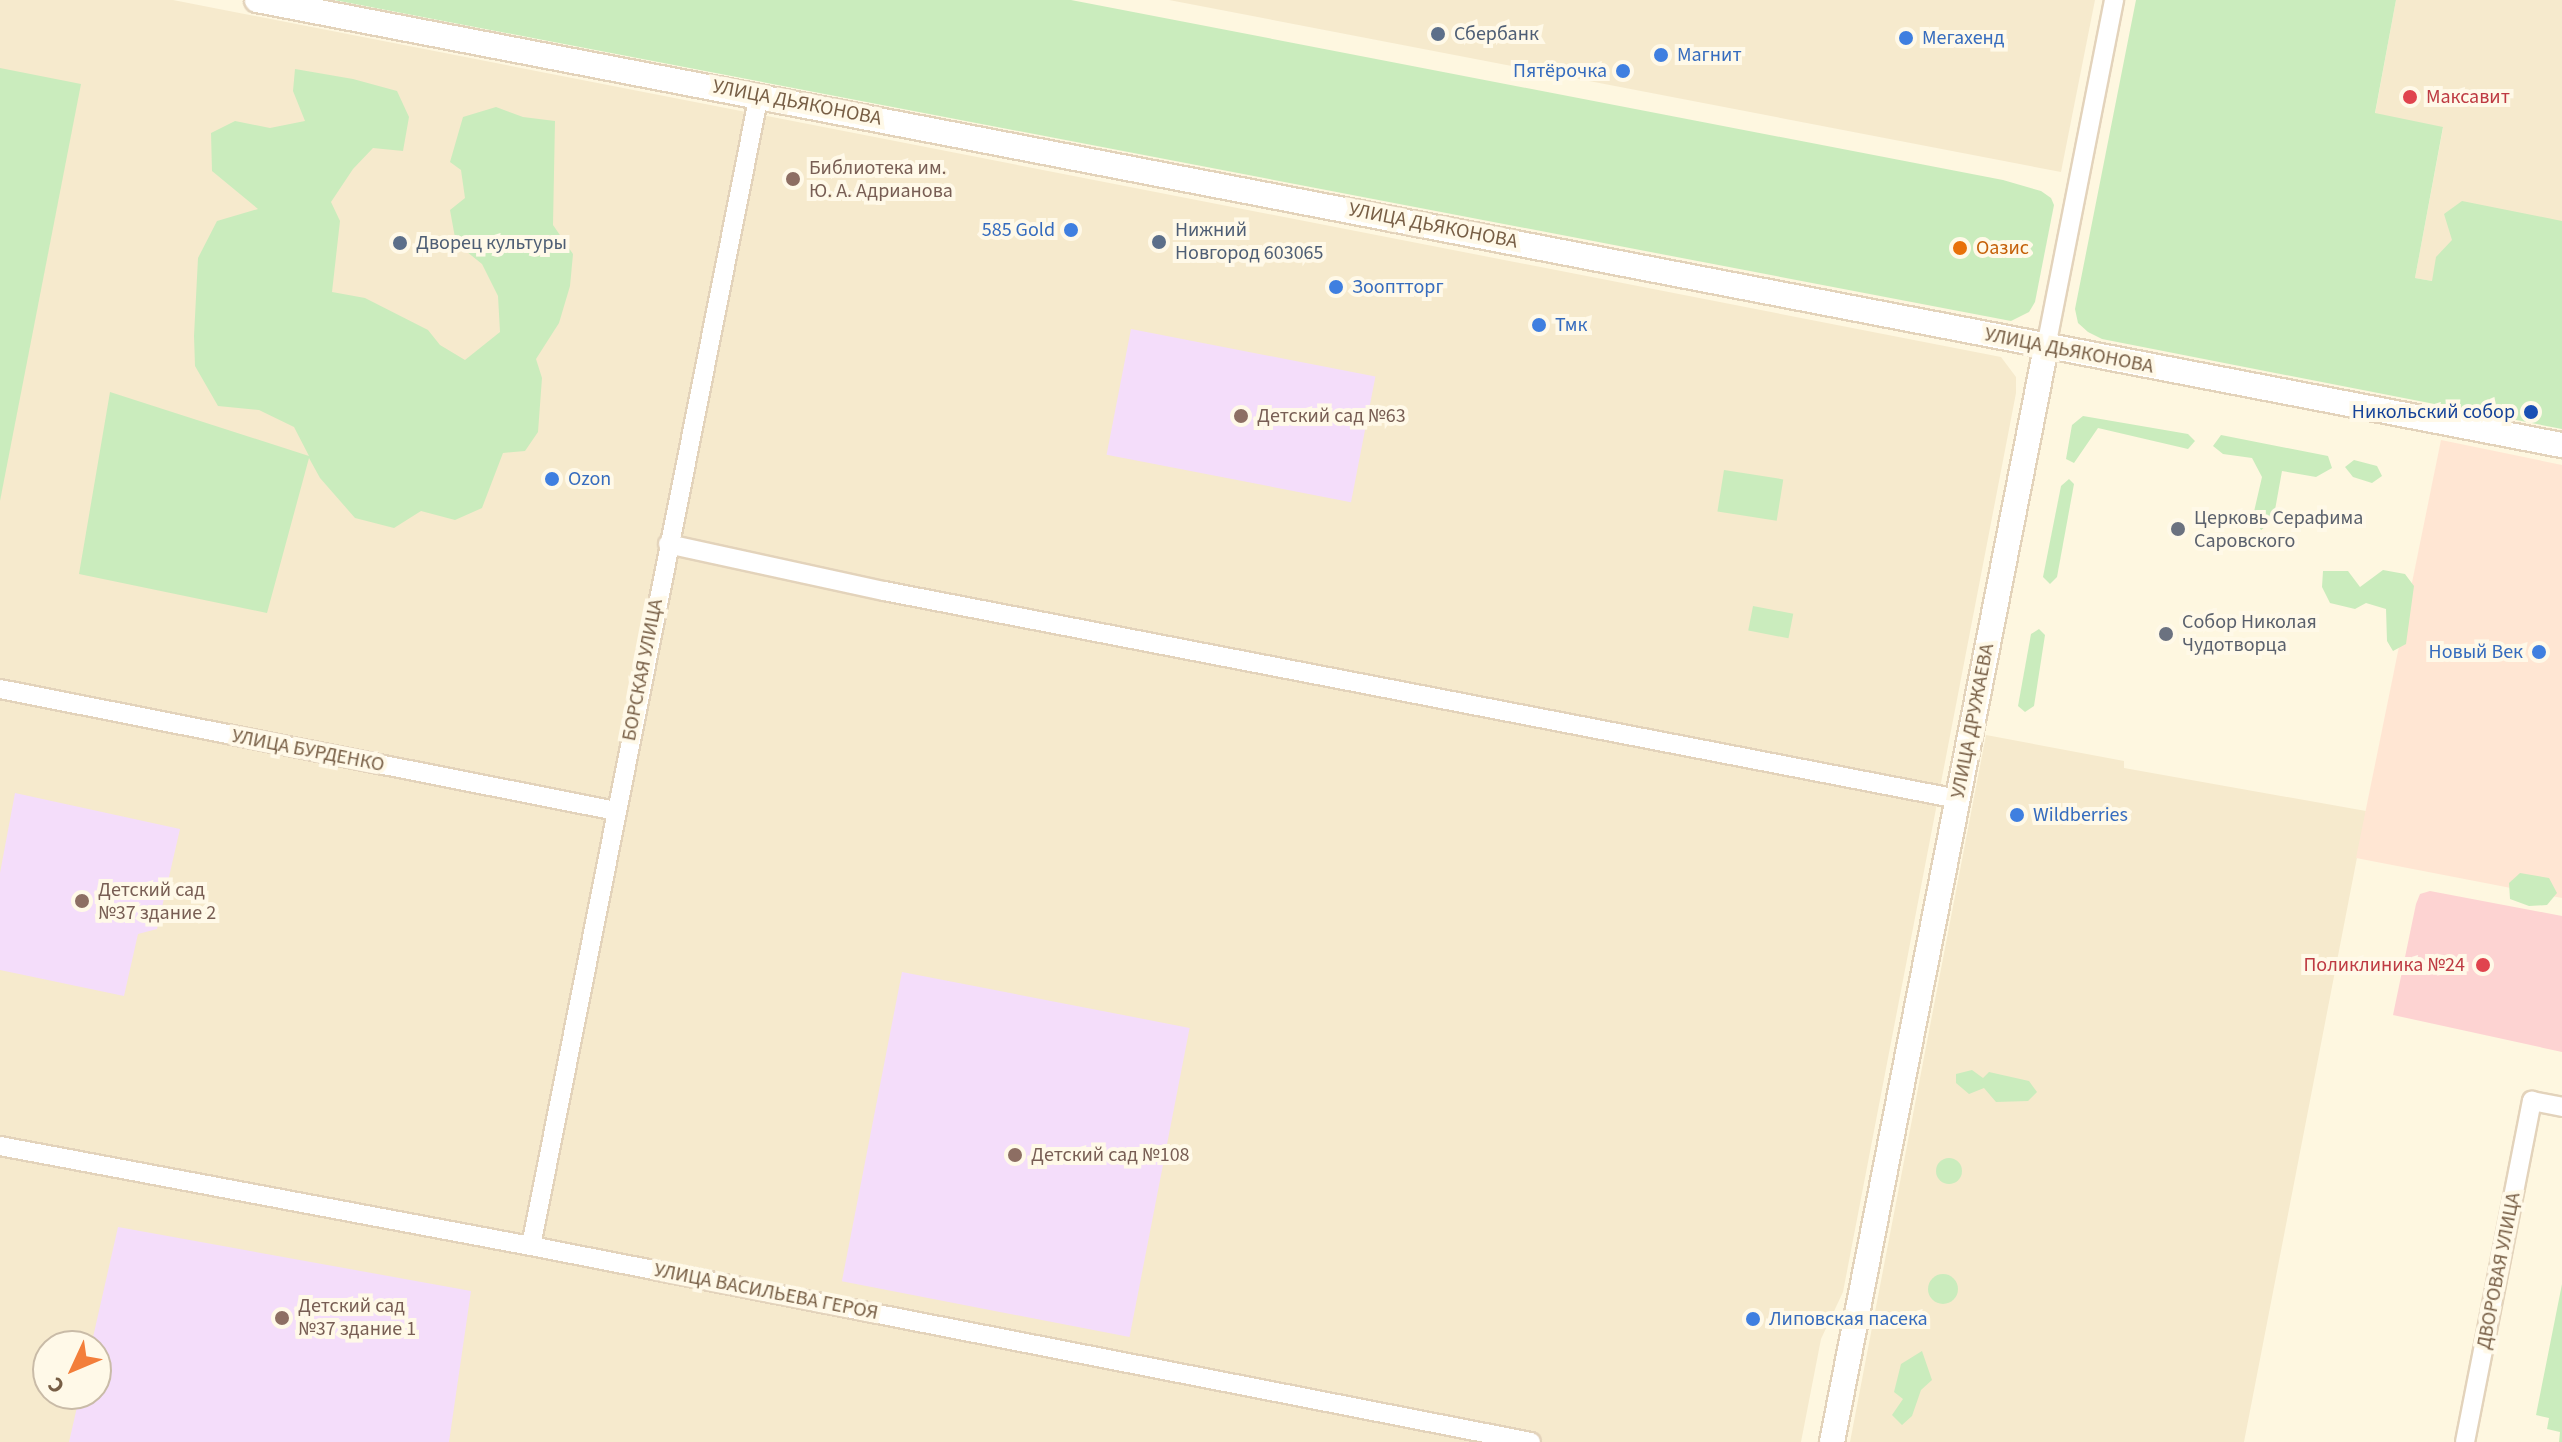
<!DOCTYPE html>
<meta charset="utf-8">
<style>
body{margin:0}
#map{position:relative;width:2562px;height:1442px;overflow:hidden;background:#fef7e0;font-family:"Source Sans 3",sans-serif}
div>[style]{position:absolute}
[style*='--x']{left:calc(var(--x)*1px);top:calc(var(--y)*1px);width:calc(var(--w)*1px);rotate:calc(var(--a)*1deg)}
.residential>*{inset:0;background:#f6eacd}
.commercial>*{inset:0;background:#ffe6d3}
.education>*{inset:0;background:#f4ddfa;transform-origin:0 0}
.medical>*{inset:0;background:#fdd3d2}
.green>*{inset:0;background:#caecbd;transform-origin:0 0}
.round{border-radius:50%}
.roads{filter:drop-shadow(2px 0 #e3d3bb) drop-shadow(-2px 0 #e3d3bb) drop-shadow(0 2px #e3d3bb) drop-shadow(0 -2px #e3d3bb)}
.street>*{height:18px;margin:-9px;padding:0 9px;transform-origin:9px;border-radius:9px;background:#fff}
.secondary>*{height:24px;margin:-12px;padding:0 12px;transform-origin:12px;border-radius:12px;background:#fff}
.dots>*{width:22px;height:22px;translate:-50% -50%;box-sizing:border-box;border:4px solid #fff9e8;border-radius:50%}
span{translate:-50% -50%;white-space:nowrap;text-align:center;line-height:1.15;-webkit-text-stroke:8px #fff9e8;paint-order:stroke}
.service-label{font-size:20px;color:#4e5e75}
.left{translate:0 -50%;text-align:left}
.shop-label{font-size:20px;color:#366cbe}
.right{translate:-100% -50%;text-align:right}
.health-label{font-size:20px;color:#be3a42}
.street-label{font-size:20px;color:#775e45}
.education-label{font-size:20px;color:#785e54}
.food-label{font-size:20px;color:#c56008}
.transit-label{font-size:20px;color:#164399}
.worship-label{font-size:20px;color:#5b616d}
.north{position:absolute;left:32px;top:1330px;width:80px;height:80px;box-sizing:border-box;background:#fff9e8;border:2px solid #c9bba7;border-radius:50%;rotate:226deg;font-size:22px;font-weight:700;line-height:32px;text-align:center;color:#775e45}
.north::after{content:'';display:block;margin:auto;width:28px;height:36px;background:#f37e3a;clip-path:polygon(50% 0,100% 100%,50% 72%,0 100%)}
</style>
<div id="map">
<div class="residential">
<i style="clip-path:polygon(evenodd,0 0,173px 0,2001px 357px,2016px 377px,2016px 393px,1843px 1292px,1821px 1339px,1801px 1442px,0 1442px,0 0,48px 1346px,96px 1346px,96px 1394px,48px 1394px,48px 1346px)"></i>
<i style="clip-path:polygon(1169px 0,2095px 0,2061px 172px)"></i>
<i style="clip-path:polygon(2396px 0,2562px 0,2562px 282px,2432px 281px,2415px 278px,2443px 128px,2375px 114px)"></i>
<i style="clip-path:polygon(1986px 735px,2124px 761px,2124px 768px,2366px 811px,2244px 1442px,1850px 1442px)"></i>
</div>
<div class="commercial">
<i style="clip-path:polygon(2441px 440px,2562px 465px,2562px 898px,2356px 858px)"></i>
</div>
<div class="education">
<i style="left:1131px;top:329px;width:249px;height:128px;rotate:11deg"></i>
<i style="clip-path:polygon(15px 793px,180px 829px,157px 929px,138px 934px,124px 996px,0 970px,0 873px)"></i>
<i style="left:902px;top:972px;width:293px;height:315px;rotate:11deg"></i>
<i style="clip-path:polygon(118px 1227px,471px 1291px,449px 1442px,69px 1442px,80px 1394px,96px 1394px,96px 1346px,91px 1346px)"></i>
</div>
<div class="medical">
<i style="clip-path:polygon(2430px 891px,2562px 916px,2562px 1052px,2393px 1015px,2416px 904px,2420px 894px)"></i>
</div>
<div class="green">
<i style="clip-path:polygon(334px 0,1071px 0,2003px 180px,2041px 191px,2051px 198px,2054px 205px,2035px 302px,2029px 312px,2011px 321px)"></i>
<i style="clip-path:polygon(2136px 0,2396px 0,2375px 113px,2443px 127px,2415px 278px,2432px 281px,2436px 257px,2452px 240px,2444px 214px,2462px 201px,2562px 221px,2562px 429px,2102px 339px,2088px 332px,2078px 323px,2075px 309px)"></i>
<i style="clip-path:polygon(0 68px,81px 84px,0 501px)"></i>
<i style="clip-path:polygon(295px 69px,353px 79px,397px 91px,409px 117px,403px 151px,373px 148px,353px 169px,331px 202px,340px 221px,332px 292px,365px 298px,428px 330px,440px 345px,465px 360px,500px 332px,498px 296px,482px 264px,456px 243px,450px 210px,465px 198px,461px 170px,450px 162px,463px 117px,496px 107px,523px 117px,555px 121px,553px 225px,573px 254px,570px 286px,559px 323px,536px 359px,542px 378px,538px 432px,525px 451px,503px 453px,482px 508px,455px 520px,421px 511px,394px 528px,355px 518px,320px 478px,309px 458px,267px 613px,79px 574px,110px 392px,309px 456px,294px 427px,259px 410px,218px 406px,195px 366px,194px 336px,198px 258px,217px 221px,258px 209px,212px 171px,211px 133px,235px 121px,270px 128px,305px 121px,293px 91px)"></i>
<i style="clip-path:polygon(2083px 416px,2188px 434px,2195px 441px,2188px 449px,2098px 428px,2074px 463px,2066px 459px,2072px 425px)"></i>
<i style="clip-path:polygon(2221px 435px,2328px 456px,2332px 468px,2316px 477px,2282px 471px,2273px 521px,2261px 530px,2253px 516px,2262px 477px,2252px 458px,2223px 454px,2213px 446px)"></i>
<i style="clip-path:polygon(2354px 460px,2377px 466px,2382px 476px,2372px 483px,2353px 477px,2345px 467px)"></i>
<i style="left:1724px;top:470px;width:60px;height:42px;rotate:9deg"></i>
<i style="clip-path:polygon(2069px 479px,2074px 484px,2057px 577px,2050px 584px,2043px 577px,2061px 486px)"></i>
<i style="clip-path:polygon(2383px 570px,2405px 574px,2414px 586px,2406px 644px,2393px 651px,2387px 641px,2386px 609px,2366px 603px,2355px 609px,2330px 603px,2322px 587px,2323px 571px,2348px 571px,2360px 587px)"></i>
<i style="left:1753px;top:606px;width:41px;height:25px;rotate:11deg"></i>
<i style="clip-path:polygon(2039px 629px,2045px 635px,2034px 706px,2025px 712px,2018px 706px,2031px 634px)"></i>
<i style="clip-path:polygon(2520px 873px,2549px 878px,2557px 893px,2547px 905px,2529px 906px,2510px 899px,2509px 883px)"></i>
<i style="clip-path:polygon(1972px 1070px,1983px 1078px,1989px 1072px,2029px 1081px,2037px 1092px,2028px 1101px,1996px 1102px,1984px 1088px,1969px 1094px,1956px 1083px,1956px 1074px)"></i>
<i class="round" style="left:1936px;top:1158px;width:26px;height:26px"></i>
<i class="round" style="left:1928px;top:1274px;width:30px;height:30px"></i>
<i style="clip-path:polygon(2562px 1284px,2562px 1442px,2559px 1442px,2560px 1432px,2547px 1429px,2549px 1418px,2536px 1415px)"></i>
<i style="clip-path:polygon(1922px 1351px,1932px 1380px,1921px 1390px,1912px 1416px,1902px 1425px,1892px 1415px,1903px 1399px,1894px 1392px,1901px 1364px)"></i>
</div>
<div class="roads">
<div class="street">
<i style="--x:2046;--y:347;--w:354;--a:-78.9"></i>
<i style="--x:668;--y:544;--w:221;--a:12.3"></i>
<i style="--x:884;--y:591;--w:1094;--a:10.96"></i>
<i style="--x:0;--y:689;--w:628;--a:11.2"></i>
<i style="--x:0;--y:1146;--w:540;--a:10.67"></i>
<i style="--x:531;--y:1246;--w:1019;--a:11.09"></i>
<i style="--x:531;--y:1246;--w:1173;--a:-78.8"></i>
<i style="--x:2465;--y:1442;--w:348;--a:-78.9"></i>
<i style="--x:2532;--y:1101;--w:31;--a:11"></i>
</div>
<div class="secondary">
<i style="--x:257;--y:0;--w:2348;--a:10.93"></i>
<i style="--x:1832;--y:1442;--w:1116;--a:-78.94"></i>
</div>
</div>
<div class="dots">
<i style="left:1438px;top:34px;background:#5c6f8a"></i>
<i style="left:1906px;top:38px;background:#3f7fe0"></i>
<i style="left:1661px;top:55px;background:#3f7fe0"></i>
<i style="left:1623px;top:71px;background:#3f7fe0"></i>
<i style="left:2410px;top:97px;background:#e0444e"></i>
<i style="left:793px;top:179px;background:#8d6e63"></i>
<i style="left:1071px;top:230px;background:#3f7fe0"></i>
<i style="left:1159px;top:242px;background:#5c6f8a"></i>
<i style="left:400px;top:243px;background:#5c6f8a"></i>
<i style="left:1960px;top:248px;background:#e8710a"></i>
<i style="left:1336px;top:287px;background:#3f7fe0"></i>
<i style="left:1539px;top:325px;background:#3f7fe0"></i>
<i style="left:2531px;top:412px;background:#1a4fb4"></i>
<i style="left:1241px;top:416px;background:#8d6e63"></i>
<i style="left:552px;top:479px;background:#3f7fe0"></i>
<i style="left:2178px;top:529px;background:#6b7280"></i>
<i style="left:2166px;top:634px;background:#6b7280"></i>
<i style="left:2539px;top:652px;background:#3f7fe0"></i>
<i style="left:2017px;top:815px;background:#3f7fe0"></i>
<i style="left:82px;top:901px;background:#8d6e63"></i>
<i style="left:2483px;top:965px;background:#e0444e"></i>
<i style="left:1015px;top:1155px;background:#8d6e63"></i>
<i style="left:282px;top:1318px;background:#8d6e63"></i>
<i style="left:1753px;top:1319px;background:#3f7fe0"></i>
</div>
<div class="service-label">
<span class="left" style="left:1454px;top:34px">Сбербанк</span>
<span class="left" style="left:1175px;top:242px">Нижний<br>Новгород 603065</span>
<span class="left" style="left:416px;top:243px">Дворец культуры</span>
</div>
<div class="shop-label">
<span class="left" style="left:1922px;top:38px">Мегахенд</span>
<span class="left" style="left:1677px;top:55px">Магнит</span>
<span class="right" style="left:1607px;top:71px">Пятёрочка</span>
<span class="right" style="left:1055px;top:230px">585 Gold</span>
<span class="left" style="left:1352px;top:287px">Зооптторг</span>
<span class="left" style="left:1555px;top:325px">Тмк</span>
<span class="left" style="left:568px;top:479px">Ozon</span>
<span class="right" style="left:2523px;top:652px">Новый Век</span>
<span class="left" style="left:2033px;top:815px">Wildberries</span>
<span class="left" style="left:1769px;top:1319px">Липовская пасека</span>
</div>
<div class="health-label">
<span class="left" style="left:2426px;top:97px">Максавит</span>
<span class="right" style="left:2465px;top:965px">Поликлиника №24</span>
</div>
<div class="street-label">
<span style="left:797px;top:103px;rotate:11deg">УЛИЦА ДЬЯКОНОВА</span>
<span style="left:1433px;top:226px;rotate:11deg">УЛИЦА ДЬЯКОНОВА</span>
<span style="left:2069px;top:351px;rotate:11deg">УЛИЦА ДЬЯКОНОВА</span>
<span style="left:643px;top:670px;rotate:-79deg">БОРСКАЯ УЛИЦА</span>
<span style="left:1973px;top:721px;rotate:-79deg">УЛИЦА ДРУЖАЕВА</span>
<span style="left:308px;top:751px;rotate:11deg">УЛИЦА БУРДЕНКО</span>
<span style="left:2499px;top:1271px;rotate:-79deg">ДВОРОВАЯ УЛИЦА</span>
<span style="left:766px;top:1292px;rotate:11deg">УЛИЦА ВАСИЛЬЕВА ГЕРОЯ</span>
</div>
<div class="education-label">
<span class="left" style="left:809px;top:180px">Библиотека им.<br>Ю. А. Адрианова</span>
<span class="left" style="left:1257px;top:416px">Детский сад №63</span>
<span class="left" style="left:98px;top:902px">Детский сад<br>№37 здание 2</span>
<span class="left" style="left:1031px;top:1155px">Детский сад №108</span>
<span class="left" style="left:298px;top:1318px">Детский сад<br>№37 здание 1</span>
</div>
<div class="food-label">
<span class="left" style="left:1976px;top:248px">Оазис</span>
</div>
<div class="transit-label">
<span class="right" style="left:2515px;top:412px">Никольский собор</span>
</div>
<div class="worship-label">
<span class="left" style="left:2194px;top:530px">Церковь Серафима<br>Саровского</span>
<span class="left" style="left:2182px;top:634px">Собор Николая<br>Чудотворца</span>
</div>
<div class="north">С</div>
</div>
